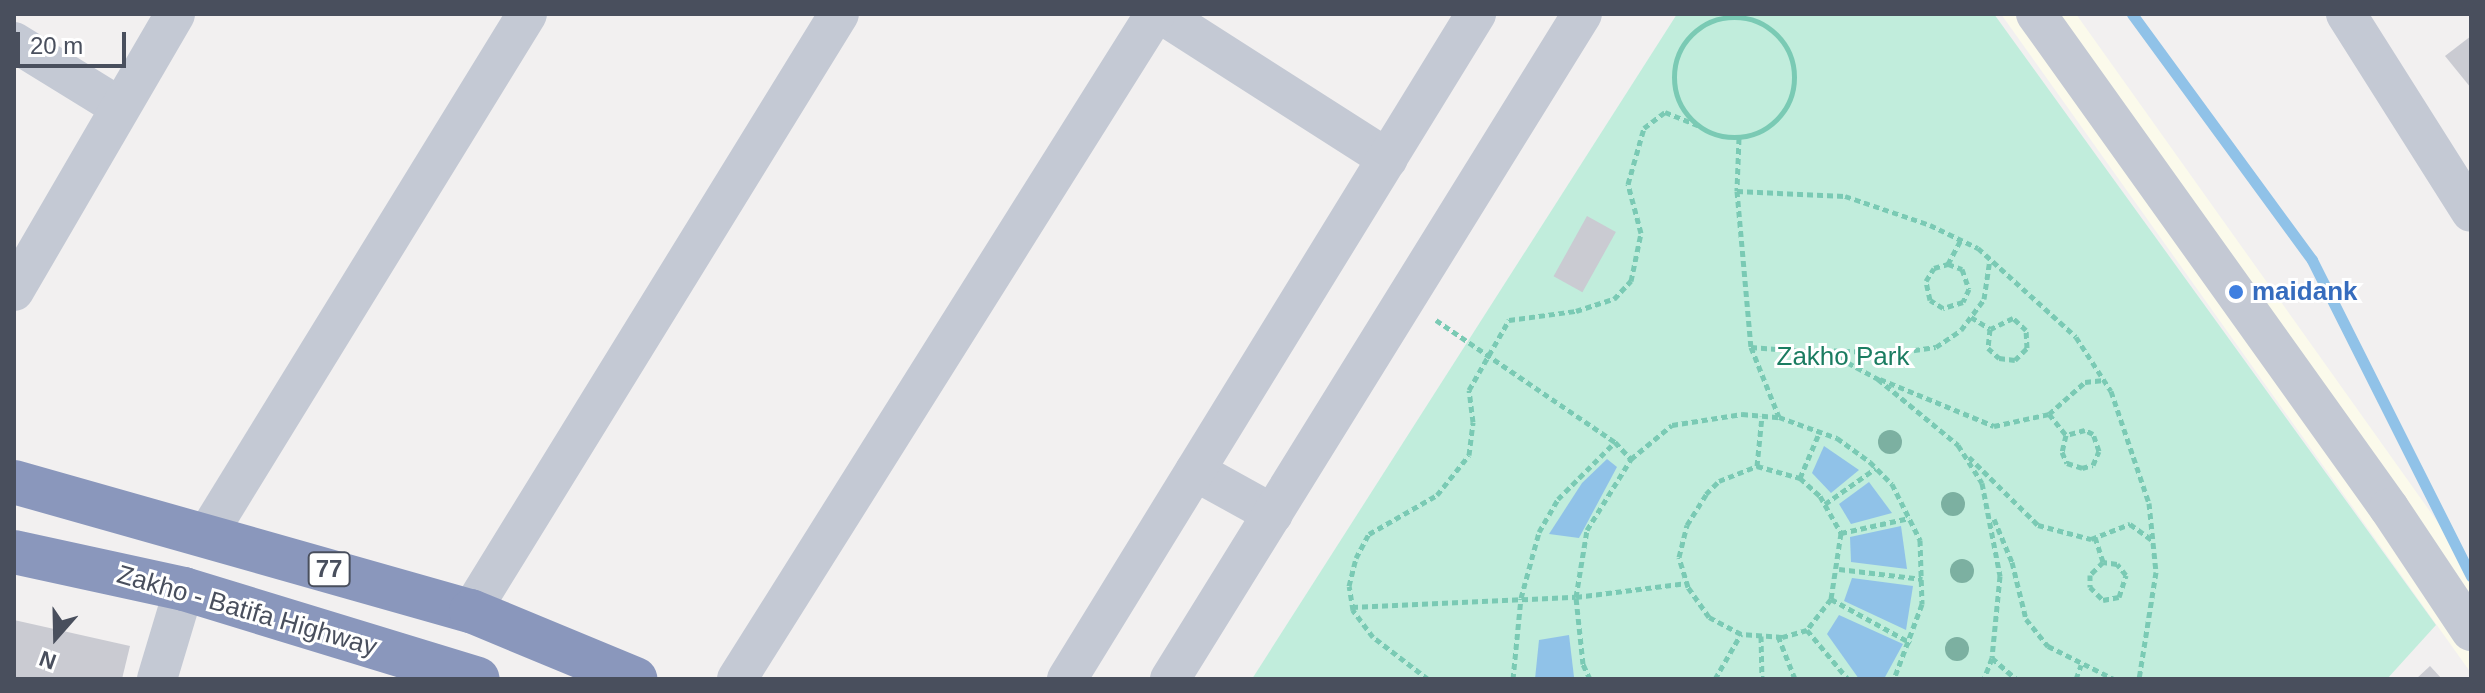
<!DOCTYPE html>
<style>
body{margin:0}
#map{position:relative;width:2485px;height:693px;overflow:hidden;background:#f2f0f0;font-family:Arial,sans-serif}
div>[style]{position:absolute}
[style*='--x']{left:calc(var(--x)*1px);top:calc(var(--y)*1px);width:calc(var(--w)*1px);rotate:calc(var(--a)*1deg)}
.commercial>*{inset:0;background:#fbfaeb}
.green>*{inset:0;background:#c1eddc}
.water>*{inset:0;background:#90c2e8}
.stream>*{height:11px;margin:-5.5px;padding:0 5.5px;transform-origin:5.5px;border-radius:5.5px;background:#90c2e8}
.building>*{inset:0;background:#cacbd2;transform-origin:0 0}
.path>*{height:5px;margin-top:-2.5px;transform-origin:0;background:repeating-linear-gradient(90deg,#7acab4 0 6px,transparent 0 10px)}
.path>.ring{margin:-2.5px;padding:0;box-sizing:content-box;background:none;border:5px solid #7acab4;border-radius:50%}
.minor>*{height:40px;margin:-20px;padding:0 20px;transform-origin:20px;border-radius:20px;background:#c4c9d4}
.highway>*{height:44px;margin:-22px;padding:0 22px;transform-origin:22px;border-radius:22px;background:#8a97bc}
.trees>*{width:24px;height:24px;margin:-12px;border-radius:50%;background:#7cb0a1}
.dots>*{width:22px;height:22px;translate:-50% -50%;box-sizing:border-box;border:4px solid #fff;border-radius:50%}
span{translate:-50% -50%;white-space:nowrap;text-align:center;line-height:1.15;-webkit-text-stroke:6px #fff;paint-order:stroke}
.shield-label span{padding:2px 6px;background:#fff;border:2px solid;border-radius:6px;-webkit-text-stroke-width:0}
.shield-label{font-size:24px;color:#494f5d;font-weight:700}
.shop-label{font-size:26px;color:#366cbe;font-weight:700}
.left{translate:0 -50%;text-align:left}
.park-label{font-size:26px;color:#1b7c61}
.street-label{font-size:26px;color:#494f5d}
.frame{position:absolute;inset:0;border:16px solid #494f5d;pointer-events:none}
.north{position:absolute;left:16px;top:597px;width:80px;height:80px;-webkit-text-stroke:6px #fff;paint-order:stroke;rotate:200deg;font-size:22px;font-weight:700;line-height:32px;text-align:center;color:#494f5d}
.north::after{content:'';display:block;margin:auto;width:28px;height:36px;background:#494f5d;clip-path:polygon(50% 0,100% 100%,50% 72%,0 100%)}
.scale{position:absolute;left:16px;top:32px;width:110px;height:36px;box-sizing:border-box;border:4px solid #494f5d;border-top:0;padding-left:10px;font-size:24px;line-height:28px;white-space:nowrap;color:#494f5d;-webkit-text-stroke:6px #fff;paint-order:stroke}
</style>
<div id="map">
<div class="commercial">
<i style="clip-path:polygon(2001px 14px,2076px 14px,2471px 569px,2471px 673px)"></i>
</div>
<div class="green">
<i style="clip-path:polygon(1677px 14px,1994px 14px,2436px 625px,2387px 679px,1252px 679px)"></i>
</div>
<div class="water">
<i style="clip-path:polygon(1824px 446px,1859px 470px,1831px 493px,1812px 473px)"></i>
<i style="clip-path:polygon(1607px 459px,1617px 467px,1579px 538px,1549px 534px,1582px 483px)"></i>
<i style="clip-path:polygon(1869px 482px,1892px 513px,1851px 524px,1839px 504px)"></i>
<i style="clip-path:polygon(1901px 526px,1907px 569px,1851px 562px,1850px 537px)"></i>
<i style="clip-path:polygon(1852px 578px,1913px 586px,1906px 630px,1844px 601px)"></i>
<i style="clip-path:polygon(1839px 615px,1903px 644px,1884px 679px,1859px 679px,1827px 634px)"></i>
<i style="clip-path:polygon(1569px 635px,1574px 677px,1535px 679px,1539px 640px)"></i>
</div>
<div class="stream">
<i style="--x:2132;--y:14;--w:305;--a:53.8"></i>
<i style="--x:2312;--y:260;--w:354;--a:63.3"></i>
</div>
<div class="building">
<i style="clip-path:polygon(2471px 36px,2471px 88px,2445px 56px)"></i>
<i style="left:1587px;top:216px;width:33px;height:69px;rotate:29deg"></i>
<i style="clip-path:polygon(14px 620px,130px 646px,122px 679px,14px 679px)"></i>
<i style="clip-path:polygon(2430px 666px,2442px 679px,2416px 679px)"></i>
</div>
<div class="path">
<i class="ring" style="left:1674px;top:17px;width:115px;height:115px"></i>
<i style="--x:1739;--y:138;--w:53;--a:92.2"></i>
<i style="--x:1737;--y:191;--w:157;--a:84.9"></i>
<i style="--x:1751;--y:347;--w:75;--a:68.2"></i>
<i style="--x:1737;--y:191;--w:108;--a:2.7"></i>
<i style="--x:1845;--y:196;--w:90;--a:18.8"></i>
<i style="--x:1930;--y:225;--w:53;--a:25.6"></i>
<i style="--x:1978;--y:248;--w:132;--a:42.2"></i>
<i style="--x:2076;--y:337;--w:64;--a:57.1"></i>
<i style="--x:2111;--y:391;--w:118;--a:71.3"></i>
<i style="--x:2149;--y:503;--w:69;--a:84.2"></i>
<i style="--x:2156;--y:572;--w:108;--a:99"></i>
<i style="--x:1948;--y:264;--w:15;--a:20"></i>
<i style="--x:1962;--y:269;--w:21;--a:71"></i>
<i style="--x:1969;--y:289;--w:14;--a:115"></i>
<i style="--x:1963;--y:302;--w:21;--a:163"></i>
<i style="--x:1943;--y:308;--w:15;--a:-148"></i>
<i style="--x:1930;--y:300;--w:19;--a:-102"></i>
<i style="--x:1926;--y:281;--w:15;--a:-58"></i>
<i style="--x:1934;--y:268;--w:15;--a:-16"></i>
<i style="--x:1948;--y:264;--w:27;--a:-62"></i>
<i style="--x:1971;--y:317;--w:22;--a:32"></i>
<i style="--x:1990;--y:329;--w:19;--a:96"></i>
<i style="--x:1988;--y:348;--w:15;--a:42"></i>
<i style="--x:1999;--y:358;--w:16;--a:7"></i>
<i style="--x:2015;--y:360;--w:17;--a:-45"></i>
<i style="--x:2027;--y:348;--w:18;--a:-93"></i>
<i style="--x:2026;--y:330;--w:18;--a:-137"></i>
<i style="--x:2013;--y:318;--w:25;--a:154"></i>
<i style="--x:1436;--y:320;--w:217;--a:34.3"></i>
<i style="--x:1615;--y:442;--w:23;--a:47"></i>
<i style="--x:1631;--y:459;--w:53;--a:-39.7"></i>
<i style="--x:1672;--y:425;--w:71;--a:-8.9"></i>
<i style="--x:1742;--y:414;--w:37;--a:5"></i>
<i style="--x:1779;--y:417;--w:62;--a:19.9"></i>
<i style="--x:1837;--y:438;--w:41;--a:36"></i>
<i style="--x:1870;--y:462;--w:31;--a:45"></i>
<i style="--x:1892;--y:484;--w:63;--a:63.4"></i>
<i style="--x:1920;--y:540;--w:64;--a:88.2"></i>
<i style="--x:1922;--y:604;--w:80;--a:110.5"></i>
<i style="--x:1751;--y:347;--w:79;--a:4.3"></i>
<i style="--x:1830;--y:353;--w:55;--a:28.4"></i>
<i style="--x:1878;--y:379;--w:104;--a:39.5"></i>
<i style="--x:1958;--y:445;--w:45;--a:57.7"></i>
<i style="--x:1982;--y:483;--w:95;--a:79"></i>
<i style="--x:2000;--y:576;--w:82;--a:95.6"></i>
<i style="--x:1992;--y:658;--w:22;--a:111"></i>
<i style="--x:1824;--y:350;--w:70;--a:2.5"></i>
<i style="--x:1894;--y:353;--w:42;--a:-8.1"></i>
<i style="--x:1936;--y:347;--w:30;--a:-34"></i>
<i style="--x:1961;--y:330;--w:39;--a:-53"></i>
<i style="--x:1984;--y:299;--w:40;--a:-81.5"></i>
<i style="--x:1880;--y:379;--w:123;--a:22.4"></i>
<i style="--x:1994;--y:426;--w:56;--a:-12.3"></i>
<i style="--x:2049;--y:414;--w:48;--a:-41.6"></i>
<i style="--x:2085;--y:382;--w:19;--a:-6"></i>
<i style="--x:2049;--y:414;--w:27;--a:51"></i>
<i style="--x:2066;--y:435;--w:17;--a:103"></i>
<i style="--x:2062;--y:452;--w:12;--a:66"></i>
<i style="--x:2067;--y:463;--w:16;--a:18"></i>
<i style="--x:2082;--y:468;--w:11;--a:-15"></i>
<i style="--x:2093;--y:465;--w:15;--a:-67"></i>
<i style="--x:2099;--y:451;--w:18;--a:-109"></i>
<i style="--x:2093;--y:434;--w:9;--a:-153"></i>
<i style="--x:2085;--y:430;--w:20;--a:165"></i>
<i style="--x:1969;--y:457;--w:97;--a:44.6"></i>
<i style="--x:2038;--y:525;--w:55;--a:14.8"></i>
<i style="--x:2091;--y:539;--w:42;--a:-21"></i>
<i style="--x:2130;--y:524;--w:27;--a:36"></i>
<i style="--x:1757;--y:466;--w:45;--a:15.6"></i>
<i style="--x:1800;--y:478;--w:27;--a:42"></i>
<i style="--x:1820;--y:496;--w:43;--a:60.4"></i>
<i style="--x:1841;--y:533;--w:67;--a:98.6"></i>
<i style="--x:1831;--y:599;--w:39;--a:128"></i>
<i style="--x:1807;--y:630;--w:26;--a:164"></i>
<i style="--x:1782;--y:637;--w:41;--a:-175.8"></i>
<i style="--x:1741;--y:634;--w:36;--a:-152"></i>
<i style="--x:1709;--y:617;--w:37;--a:-125"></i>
<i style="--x:1688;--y:587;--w:31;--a:-107"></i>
<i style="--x:1679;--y:557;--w:33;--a:-76"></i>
<i style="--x:1687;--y:525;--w:36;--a:-58"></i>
<i style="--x:1706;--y:494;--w:18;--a:-45"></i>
<i style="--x:1719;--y:481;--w:41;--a:-21.5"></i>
<i style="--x:1757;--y:466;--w:50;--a:-84.3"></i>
<i style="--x:1800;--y:478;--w:51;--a:-66.9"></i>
<i style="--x:1825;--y:504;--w:62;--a:-35.2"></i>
<i style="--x:1994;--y:519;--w:47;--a:67.3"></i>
<i style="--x:2012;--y:562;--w:59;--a:76.2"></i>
<i style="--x:2026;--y:619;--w:35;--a:51"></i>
<i style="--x:2048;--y:646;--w:74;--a:26.6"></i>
<i style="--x:1841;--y:533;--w:70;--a:-12.4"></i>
<i style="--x:2095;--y:537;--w:26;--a:72"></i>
<i style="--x:2103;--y:562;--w:18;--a:135"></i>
<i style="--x:2090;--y:575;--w:12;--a:90"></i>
<i style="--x:2090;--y:587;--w:18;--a:45"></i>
<i style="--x:2103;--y:600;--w:16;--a:-11"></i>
<i style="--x:2119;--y:597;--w:23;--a:-72"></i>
<i style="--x:2126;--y:575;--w:14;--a:-129"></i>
<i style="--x:2117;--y:564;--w:14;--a:-172"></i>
<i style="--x:1839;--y:569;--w:84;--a:6.9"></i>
<i style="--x:1831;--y:599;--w:91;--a:28.8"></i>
<i style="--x:1352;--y:607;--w:224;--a:-2.6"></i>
<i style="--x:1576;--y:597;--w:112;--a:-7.2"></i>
<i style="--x:1807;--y:630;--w:64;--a:50.1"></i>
<i style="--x:1761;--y:636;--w:43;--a:88.7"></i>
<i style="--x:1778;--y:636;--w:46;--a:68.4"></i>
<i style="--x:1992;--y:658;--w:32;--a:41"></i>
<i style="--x:1428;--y:679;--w:69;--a:-142.6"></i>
<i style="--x:1373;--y:637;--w:34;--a:-127"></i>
<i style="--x:1353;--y:610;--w:24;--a:-99"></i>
<i style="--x:1349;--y:586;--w:29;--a:-76"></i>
<i style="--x:1356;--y:558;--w:27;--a:-62"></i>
<i style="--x:1369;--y:534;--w:78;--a:-29.8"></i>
<i style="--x:1437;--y:495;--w:51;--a:-51.3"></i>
<i style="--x:1469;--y:455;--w:33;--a:-83"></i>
<i style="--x:1473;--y:422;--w:32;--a:-97"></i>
<i style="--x:1469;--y:390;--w:81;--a:-60.3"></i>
<i style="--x:1509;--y:320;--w:68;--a:-7.7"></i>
<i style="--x:1576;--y:311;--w:40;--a:-18"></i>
<i style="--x:1614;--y:299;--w:25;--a:-47"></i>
<i style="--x:1631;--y:281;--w:49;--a:-78.2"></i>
<i style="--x:1641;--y:233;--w:51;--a:-104.9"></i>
<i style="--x:1628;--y:184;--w:58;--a:-74.1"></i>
<i style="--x:1644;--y:128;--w:26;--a:-37"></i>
<i style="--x:1665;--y:112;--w:38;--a:22"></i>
<i style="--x:1513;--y:679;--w:81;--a:-84.4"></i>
<i style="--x:1521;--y:598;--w:68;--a:-74.7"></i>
<i style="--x:1539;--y:532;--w:38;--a:-60"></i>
<i style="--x:1558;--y:499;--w:81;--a:-45"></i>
<i style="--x:1590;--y:679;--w:17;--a:-115"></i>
<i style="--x:1583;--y:664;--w:67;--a:-96"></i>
<i style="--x:1576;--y:597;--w:68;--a:-80.7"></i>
<i style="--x:1587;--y:530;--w:84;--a:-58.2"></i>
<i style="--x:1715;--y:679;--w:52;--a:-60"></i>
<i style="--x:2076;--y:679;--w:15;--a:-70"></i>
</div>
<div class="minor">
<i style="--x:1161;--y:14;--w:269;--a:32.6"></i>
<i style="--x:2036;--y:14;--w:607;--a:54.45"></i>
<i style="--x:2389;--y:508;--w:148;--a:56.3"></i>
<i style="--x:2346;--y:14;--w:234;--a:57.7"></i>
<i style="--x:14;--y:42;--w:122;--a:31.6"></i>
<i style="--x:14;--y:291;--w:320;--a:-59.8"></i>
<i style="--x:1195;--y:471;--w:89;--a:28.9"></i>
<i style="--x:208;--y:533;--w:609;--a:-58.42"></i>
<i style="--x:471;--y:611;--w:701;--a:-58.35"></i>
<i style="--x:157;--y:679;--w:94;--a:-73.3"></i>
<i style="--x:737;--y:679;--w:785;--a:-57.85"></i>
<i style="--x:1067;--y:679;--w:781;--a:-58.41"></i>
<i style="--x:1170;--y:679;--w:782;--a:-58.22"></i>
</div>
<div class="highway">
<i style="--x:14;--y:482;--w:475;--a:15.8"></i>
<i style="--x:471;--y:611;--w:178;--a:22.5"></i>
<i style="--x:14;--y:552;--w:174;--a:12.3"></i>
<i style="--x:184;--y:589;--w:307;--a:17"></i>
</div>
<div class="trees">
<i style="left:1890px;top:442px"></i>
<i style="left:1953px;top:504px"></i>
<i style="left:1962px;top:571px"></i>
<i style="left:1957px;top:649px"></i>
</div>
<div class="dots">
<i style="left:2236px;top:292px;background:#3f7fe0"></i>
</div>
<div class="shield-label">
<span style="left:329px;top:569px">77</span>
</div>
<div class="shop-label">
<span class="left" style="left:2252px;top:292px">maidank</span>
</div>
<div class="park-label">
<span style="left:1843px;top:357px">Zakho Park</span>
</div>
<div class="street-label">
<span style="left:247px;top:611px;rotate:16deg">Zakho - Batifa Highway</span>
</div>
<div class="frame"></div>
<div class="north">N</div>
<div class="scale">20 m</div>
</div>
